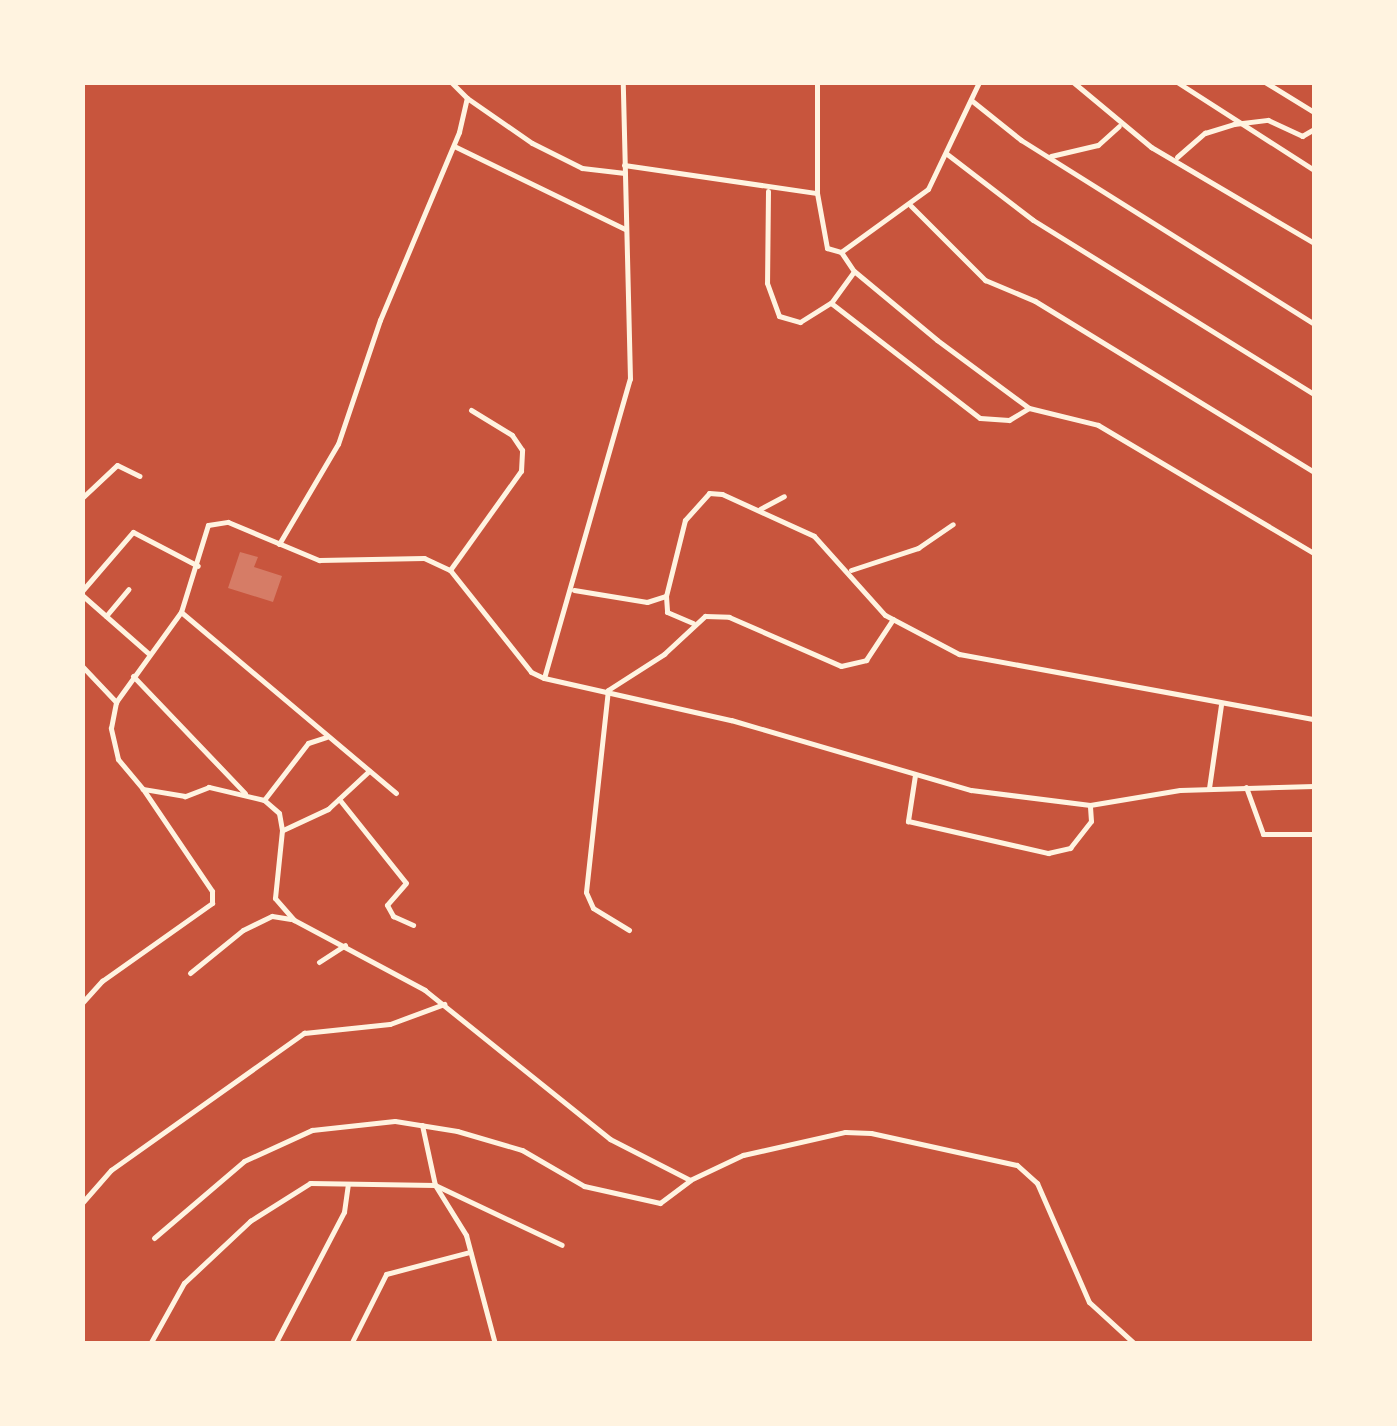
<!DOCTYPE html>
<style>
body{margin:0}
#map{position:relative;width:1397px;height:1426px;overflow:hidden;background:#c8553d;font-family:Lora,serif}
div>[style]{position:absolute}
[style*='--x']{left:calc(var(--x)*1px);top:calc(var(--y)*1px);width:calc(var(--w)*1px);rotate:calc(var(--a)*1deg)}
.building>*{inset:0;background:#d67c66}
.minor>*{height:5px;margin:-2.5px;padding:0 2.5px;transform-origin:2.5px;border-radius:2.5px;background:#fff3e0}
span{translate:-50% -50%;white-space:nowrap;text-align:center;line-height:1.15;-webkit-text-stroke:8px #fff3e0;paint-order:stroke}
.frame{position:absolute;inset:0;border:85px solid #fff3e0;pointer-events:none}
</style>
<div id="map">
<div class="building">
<i style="clip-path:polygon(240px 552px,258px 557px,254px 567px,282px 576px,273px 602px,228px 588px)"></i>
</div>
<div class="minor">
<i style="--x:817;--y:82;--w:111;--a:90"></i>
<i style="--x:817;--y:193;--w:56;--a:79.7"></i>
<i style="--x:827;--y:248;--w:15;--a:16"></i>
<i style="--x:841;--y:252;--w:23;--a:56"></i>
<i style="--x:854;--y:271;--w:108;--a:39.7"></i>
<i style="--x:937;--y:340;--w:114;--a:36.5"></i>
<i style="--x:1029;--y:408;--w:71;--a:13.8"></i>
<i style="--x:1098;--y:425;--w:251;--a:30.7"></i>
<i style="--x:1073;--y:82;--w:102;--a:39.8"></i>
<i style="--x:1151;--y:147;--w:189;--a:30.5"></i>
<i style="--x:1177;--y:82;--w:163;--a:32.7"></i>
<i style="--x:1265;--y:82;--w:57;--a:31.5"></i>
<i style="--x:467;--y:98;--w:79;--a:34.7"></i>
<i style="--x:532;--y:143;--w:56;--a:26.6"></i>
<i style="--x:582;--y:168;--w:43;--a:6.6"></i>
<i style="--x:971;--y:100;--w:64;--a:38.7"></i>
<i style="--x:1021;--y:140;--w:346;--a:32.1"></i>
<i style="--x:454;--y:146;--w:190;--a:25.9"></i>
<i style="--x:947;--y:154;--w:108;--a:37.5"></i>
<i style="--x:1033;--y:220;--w:331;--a:31.8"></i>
<i style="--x:1051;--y:156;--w:48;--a:-13.2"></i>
<i style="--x:1098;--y:145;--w:28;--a:-42"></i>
<i style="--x:1177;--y:157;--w:37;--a:-41"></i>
<i style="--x:1205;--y:133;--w:30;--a:-17"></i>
<i style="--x:1234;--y:124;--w:34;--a:-7"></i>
<i style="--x:1268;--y:120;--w:38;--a:25"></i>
<i style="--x:1302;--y:136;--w:14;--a:-30"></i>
<i style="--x:624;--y:165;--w:195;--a:8.3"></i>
<i style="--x:768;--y:191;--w:92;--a:90.6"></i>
<i style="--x:767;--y:283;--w:35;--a:70"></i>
<i style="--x:779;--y:316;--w:22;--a:16"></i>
<i style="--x:800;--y:322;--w:36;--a:-32"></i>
<i style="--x:831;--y:303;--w:39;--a:-54"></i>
<i style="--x:911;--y:206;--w:105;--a:45"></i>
<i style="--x:985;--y:280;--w:54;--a:22.8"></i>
<i style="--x:1035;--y:301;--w:327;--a:31.5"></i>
<i style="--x:841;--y:252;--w:107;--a:-35.9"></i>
<i style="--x:928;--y:189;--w:119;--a:-64.5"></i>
<i style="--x:831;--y:303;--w:188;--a:37.7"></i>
<i style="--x:980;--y:418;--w:29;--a:4"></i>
<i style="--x:1009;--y:420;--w:23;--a:-31"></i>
<i style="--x:82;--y:498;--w:48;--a:-43.3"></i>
<i style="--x:117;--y:465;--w:25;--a:26"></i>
<i style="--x:760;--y:509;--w:27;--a:-28"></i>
<i style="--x:279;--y:544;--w:116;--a:-59.5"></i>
<i style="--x:338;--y:444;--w:131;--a:-71.3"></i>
<i style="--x:380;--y:320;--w:204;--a:-67.2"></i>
<i style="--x:459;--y:132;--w:35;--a:-77"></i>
<i style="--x:467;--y:98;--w:23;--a:-135"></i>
<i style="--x:450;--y:570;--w:122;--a:-54.4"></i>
<i style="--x:521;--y:471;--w:21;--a:-87"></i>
<i style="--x:522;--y:450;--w:18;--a:-124"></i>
<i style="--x:512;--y:435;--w:48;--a:-148.6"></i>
<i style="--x:851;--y:570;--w:71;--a:-18.2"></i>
<i style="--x:918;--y:548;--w:42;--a:-34.4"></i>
<i style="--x:574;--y:590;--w:74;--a:9.3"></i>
<i style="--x:647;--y:602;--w:20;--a:-18"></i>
<i style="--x:666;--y:596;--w:78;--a:-76"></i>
<i style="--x:685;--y:520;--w:36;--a:-48"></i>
<i style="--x:709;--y:493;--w:13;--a:4"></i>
<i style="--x:722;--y:494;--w:101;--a:24.5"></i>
<i style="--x:814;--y:536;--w:106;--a:48.1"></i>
<i style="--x:885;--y:615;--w:84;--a:27.8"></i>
<i style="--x:959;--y:654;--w:361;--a:10.4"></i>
<i style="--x:82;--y:591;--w:78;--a:-49.2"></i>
<i style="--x:133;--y:532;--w:73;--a:27.6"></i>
<i style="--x:82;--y:595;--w:88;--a:41.3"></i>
<i style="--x:666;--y:596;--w:16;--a:86"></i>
<i style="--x:667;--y:612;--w:28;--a:23"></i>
<i style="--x:181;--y:612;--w:281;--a:40.1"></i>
<i style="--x:106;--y:616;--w:35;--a:-50"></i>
<i style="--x:82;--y:666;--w:50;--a:46.6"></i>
<i style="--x:133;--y:676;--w:162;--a:46.3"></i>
<i style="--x:544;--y:678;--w:311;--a:-74"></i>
<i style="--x:630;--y:379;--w:297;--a:-91.4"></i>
<i style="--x:915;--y:775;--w:47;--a:98.7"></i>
<i style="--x:908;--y:821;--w:144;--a:12.9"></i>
<i style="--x:1048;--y:853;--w:23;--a:-13"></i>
<i style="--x:1070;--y:848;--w:34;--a:-52"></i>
<i style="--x:1091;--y:821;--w:16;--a:-94"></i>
<i style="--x:1246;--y:787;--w:50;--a:70.1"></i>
<i style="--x:1263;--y:834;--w:51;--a:0"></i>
<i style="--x:1209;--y:788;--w:84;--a:-81.8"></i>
<i style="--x:339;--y:799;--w:107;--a:51.4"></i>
<i style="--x:406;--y:883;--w:29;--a:131"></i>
<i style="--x:387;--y:905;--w:13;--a:61"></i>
<i style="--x:393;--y:916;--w:22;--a:24"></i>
<i style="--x:264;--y:800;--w:72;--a:-52.3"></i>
<i style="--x:308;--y:743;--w:19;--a:-18"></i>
<i style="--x:283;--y:830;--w:50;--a:-25"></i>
<i style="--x:328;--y:809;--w:56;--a:-42.8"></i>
<i style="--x:629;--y:930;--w:42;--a:-148.6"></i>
<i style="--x:593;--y:908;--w:17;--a:-114"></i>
<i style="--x:586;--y:892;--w:203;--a:-83.8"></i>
<i style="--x:608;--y:690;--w:67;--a:-32.7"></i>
<i style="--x:664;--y:654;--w:56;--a:-42.8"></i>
<i style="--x:705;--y:616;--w:24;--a:2"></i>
<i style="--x:729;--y:617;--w:122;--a:23.6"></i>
<i style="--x:841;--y:666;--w:26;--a:-13"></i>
<i style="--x:866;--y:660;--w:49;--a:-56.6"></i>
<i style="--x:319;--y:962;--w:31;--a:-33"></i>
<i style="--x:190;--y:973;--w:68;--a:-39.1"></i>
<i style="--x:243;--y:930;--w:32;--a:-26"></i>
<i style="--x:272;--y:916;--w:19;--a:9"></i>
<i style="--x:82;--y:1003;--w:30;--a:-48"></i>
<i style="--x:102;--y:981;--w:135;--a:-35.3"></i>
<i style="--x:212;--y:903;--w:12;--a:-90"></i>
<i style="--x:212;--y:891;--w:123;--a:-124.1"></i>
<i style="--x:422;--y:1125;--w:61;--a:77.8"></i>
<i style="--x:435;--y:1185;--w:59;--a:58.2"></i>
<i style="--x:466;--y:1235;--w:113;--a:75.1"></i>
<i style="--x:690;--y:1180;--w:90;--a:-152.9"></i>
<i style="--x:610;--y:1139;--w:238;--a:-141.2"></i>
<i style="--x:425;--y:990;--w:149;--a:-151.9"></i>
<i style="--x:294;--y:920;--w:29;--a:-131"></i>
<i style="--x:275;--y:898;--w:68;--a:-84.1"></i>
<i style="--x:282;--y:830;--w:17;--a:-100"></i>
<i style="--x:279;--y:813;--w:20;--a:-139"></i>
<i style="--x:264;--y:800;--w:57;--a:-166.7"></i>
<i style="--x:209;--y:787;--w:26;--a:159"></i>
<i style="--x:185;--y:796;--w:43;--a:-170.5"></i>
<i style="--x:143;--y:789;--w:39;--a:-130"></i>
<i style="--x:118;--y:759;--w:32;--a:-103"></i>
<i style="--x:111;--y:728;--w:26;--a:-79"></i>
<i style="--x:116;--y:702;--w:111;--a:-54.2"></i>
<i style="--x:181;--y:612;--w:91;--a:-72.8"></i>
<i style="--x:208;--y:525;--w:20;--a:-9"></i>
<i style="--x:228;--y:522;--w:99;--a:22.7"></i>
<i style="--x:319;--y:560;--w:105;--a:-1.1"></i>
<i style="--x:424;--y:558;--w:29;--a:25"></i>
<i style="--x:450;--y:570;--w:130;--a:51.5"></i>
<i style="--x:531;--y:672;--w:14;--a:25"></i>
<i style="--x:544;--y:678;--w:192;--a:12.7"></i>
<i style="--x:731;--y:720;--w:250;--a:16.3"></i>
<i style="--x:971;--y:790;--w:120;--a:7.2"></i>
<i style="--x:1090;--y:805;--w:91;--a:-9.5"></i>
<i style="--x:1180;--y:790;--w:134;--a:-1.7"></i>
<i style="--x:82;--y:1203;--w:44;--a:-48.7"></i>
<i style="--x:111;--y:1170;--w:237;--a:-35.4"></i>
<i style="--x:304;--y:1033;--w:86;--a:-6"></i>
<i style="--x:390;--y:1024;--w:58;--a:-20.3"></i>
<i style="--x:154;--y:1238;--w:118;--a:-40.5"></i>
<i style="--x:244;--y:1161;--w:75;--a:-24.5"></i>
<i style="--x:312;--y:1130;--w:83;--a:-6.2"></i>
<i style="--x:395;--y:1121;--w:63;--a:9.2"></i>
<i style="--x:457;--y:1131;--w:68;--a:16.3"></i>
<i style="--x:522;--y:1150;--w:72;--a:30.1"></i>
<i style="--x:584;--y:1186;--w:78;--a:12.6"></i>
<i style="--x:660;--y:1203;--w:38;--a:-37"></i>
<i style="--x:690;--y:1180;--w:59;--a:-25.3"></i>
<i style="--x:743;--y:1155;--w:105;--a:-12.7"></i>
<i style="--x:845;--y:1132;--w:26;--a:2"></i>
<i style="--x:871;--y:1133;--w:149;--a:12.4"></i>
<i style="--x:1017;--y:1165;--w:27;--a:42"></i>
<i style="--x:1037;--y:1183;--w:130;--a:66.4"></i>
<i style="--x:1089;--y:1302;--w:62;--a:42.4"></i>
<i style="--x:150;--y:1344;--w:70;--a:-60.9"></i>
<i style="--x:184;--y:1283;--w:91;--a:-43.2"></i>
<i style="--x:250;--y:1221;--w:71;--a:-32.3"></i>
<i style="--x:310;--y:1183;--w:125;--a:0.9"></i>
<i style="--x:435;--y:1185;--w:140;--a:25.3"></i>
<i style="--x:275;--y:1344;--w:149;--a:-62.4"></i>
<i style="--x:344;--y:1212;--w:28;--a:-82"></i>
<i style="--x:351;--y:1344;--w:78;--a:-63.4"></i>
<i style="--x:386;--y:1274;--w:87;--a:-14.7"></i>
</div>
<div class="frame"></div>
</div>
